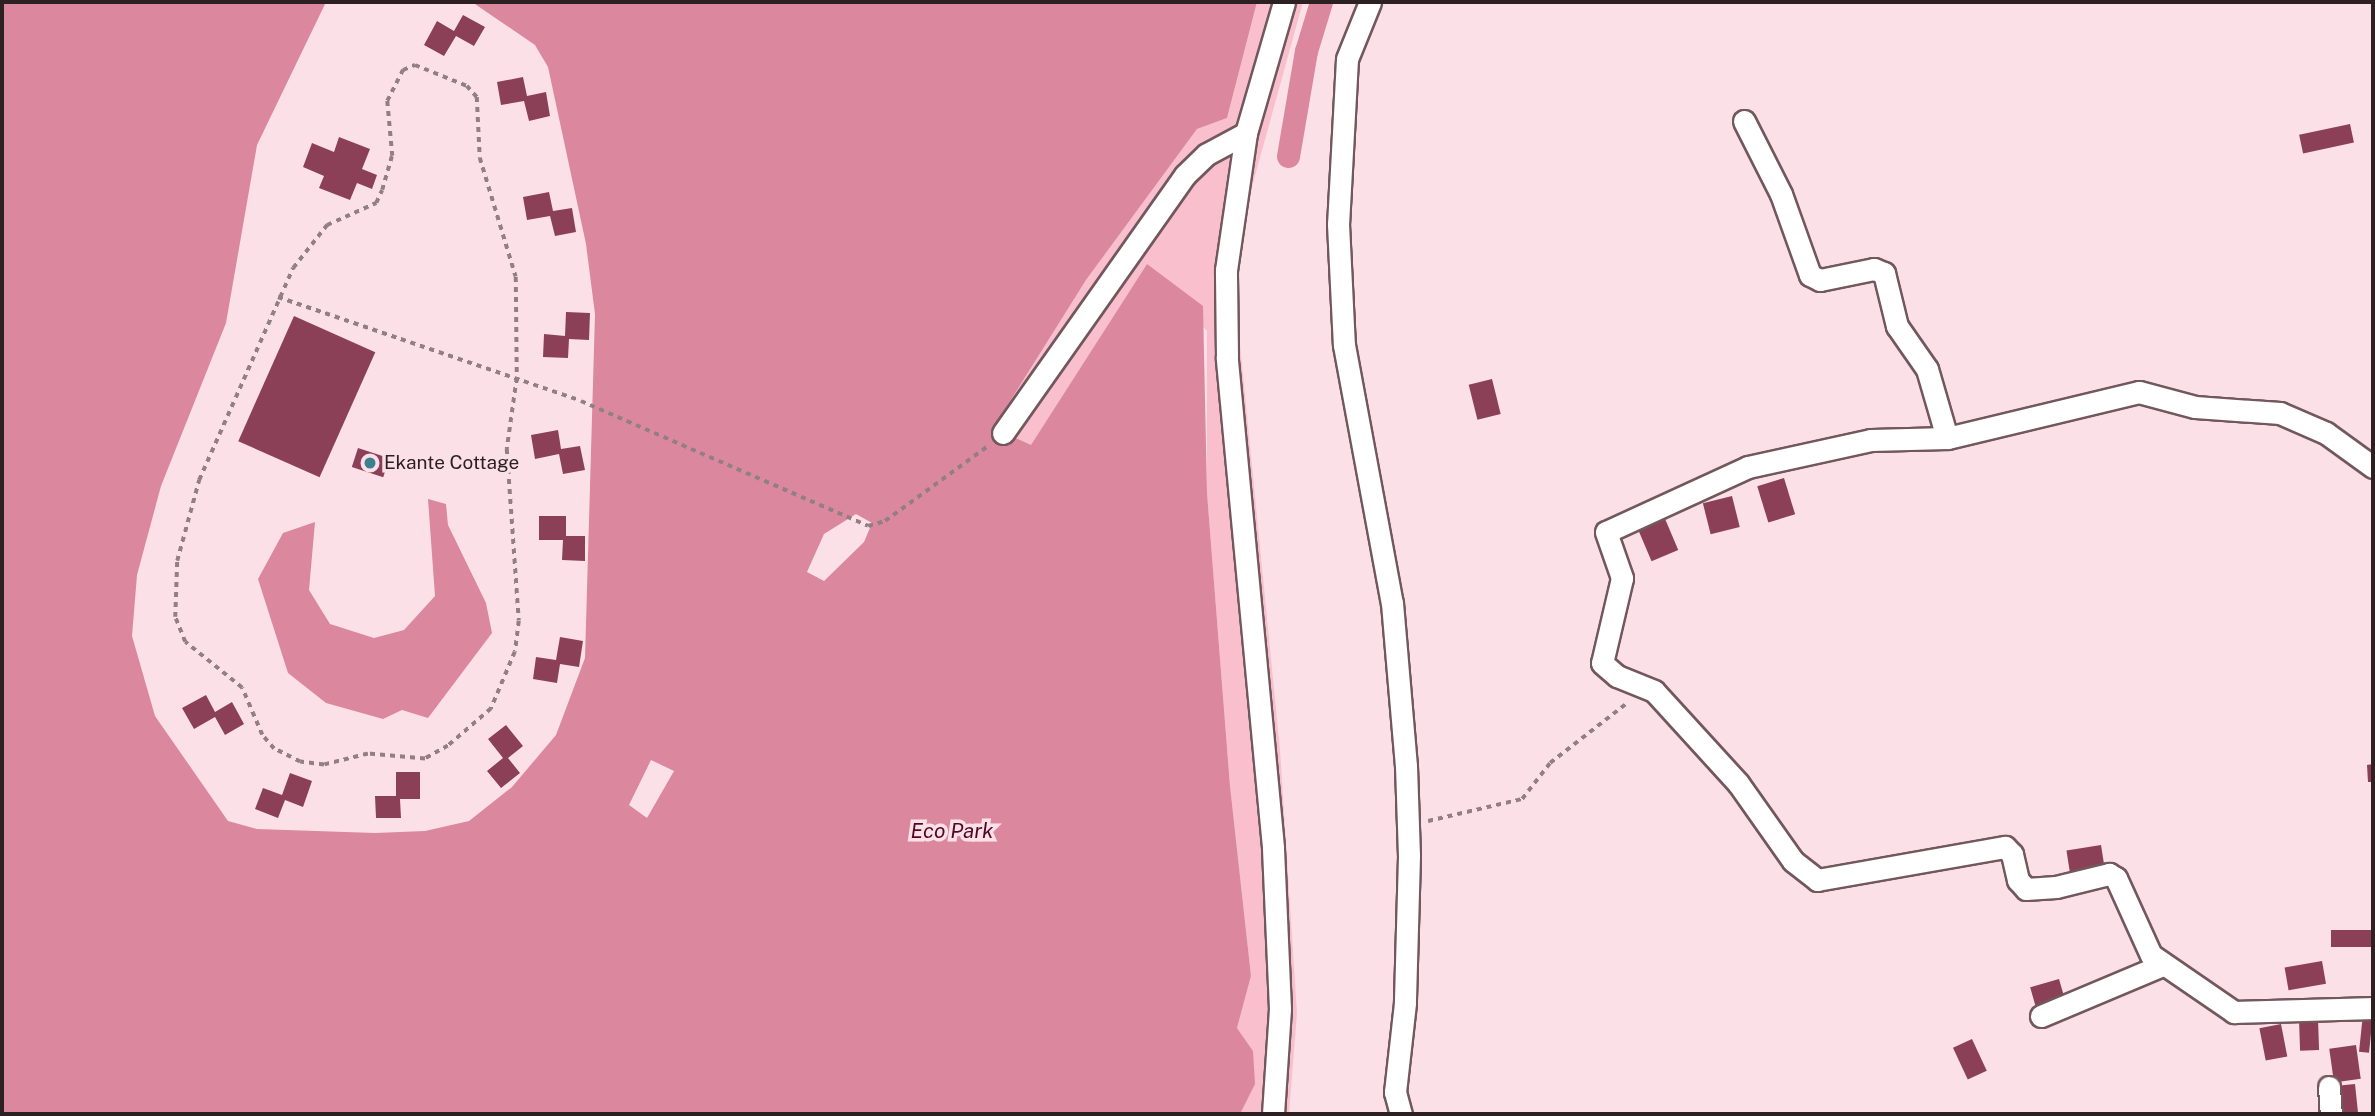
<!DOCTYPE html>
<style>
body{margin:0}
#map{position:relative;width:2375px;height:1116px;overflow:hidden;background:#fbe1e7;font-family:"Public Sans",sans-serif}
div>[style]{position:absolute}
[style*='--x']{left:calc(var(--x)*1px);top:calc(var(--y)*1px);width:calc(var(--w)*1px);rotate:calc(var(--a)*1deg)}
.green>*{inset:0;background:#f9bfcd}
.water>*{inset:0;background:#db879e}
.canal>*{height:23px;margin:-11.5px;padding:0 11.5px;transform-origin:11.5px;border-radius:11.5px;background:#db879e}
.building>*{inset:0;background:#8b4057;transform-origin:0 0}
.path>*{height:3.5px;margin-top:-1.75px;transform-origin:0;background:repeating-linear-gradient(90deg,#927f83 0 5px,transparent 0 10px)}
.roads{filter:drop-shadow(2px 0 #72585e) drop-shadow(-2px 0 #72585e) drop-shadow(0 2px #72585e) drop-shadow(0 -2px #72585e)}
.minor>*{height:21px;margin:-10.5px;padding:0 10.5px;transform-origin:10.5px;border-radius:10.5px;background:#fff}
.dots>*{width:19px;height:19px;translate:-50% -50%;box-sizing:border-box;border:4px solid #fbe1e7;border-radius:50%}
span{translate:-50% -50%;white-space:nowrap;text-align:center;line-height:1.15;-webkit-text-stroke:7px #fbe1e7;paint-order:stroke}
.poi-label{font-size:19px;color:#2c2023}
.left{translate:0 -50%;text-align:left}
.water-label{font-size:21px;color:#520626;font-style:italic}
.frame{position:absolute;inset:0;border:4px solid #2c2023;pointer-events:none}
</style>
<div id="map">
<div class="green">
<i style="clip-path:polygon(1257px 2px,1303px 2px,1253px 183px,1240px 248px,1238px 324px,1280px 750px,1297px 1013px,1289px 1114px,1240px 1114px,1253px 1051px,1237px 1028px,1251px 976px,1230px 786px,1207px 493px,1207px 331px,1147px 264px,1031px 446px,992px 428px,1086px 280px,1197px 129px,1227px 118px)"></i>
</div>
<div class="water">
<i style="clip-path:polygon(evenodd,2px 2px,326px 2px,257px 145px,226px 323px,161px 486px,137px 575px,132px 636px,155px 716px,228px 821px,257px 829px,375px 833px,425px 831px,469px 821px,512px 787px,556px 735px,585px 658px,595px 314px,586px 244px,548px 67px,535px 45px,472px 2px,1257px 2px,1227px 118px,1197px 129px,1086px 280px,993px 428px,1031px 445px,1147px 264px,1203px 306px,1207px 493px,1230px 786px,1251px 976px,1237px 1028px,1253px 1051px,1255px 1084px,1240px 1114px,2px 1114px,2px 2px,856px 514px,872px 523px,864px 542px,824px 581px,807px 572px,824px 534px,856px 514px,2px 2px,651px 760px,674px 771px,647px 818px,629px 805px,651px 760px)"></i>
<i style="clip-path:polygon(428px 499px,446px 504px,448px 525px,486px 603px,492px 633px,428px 718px,402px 710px,383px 719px,326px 703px,288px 673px,258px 579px,283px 533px,315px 522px,309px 590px,330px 624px,374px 638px,404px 630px,435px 596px)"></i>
</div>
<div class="canal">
<i style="--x:1288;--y:156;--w:107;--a:-80.3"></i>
<i style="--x:1306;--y:51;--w:51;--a:-73"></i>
</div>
<div class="building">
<i style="clip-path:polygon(463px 15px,485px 27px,474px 46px,456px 36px,444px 56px,424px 45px,437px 21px,454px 31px)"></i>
<i style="clip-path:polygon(523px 77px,527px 96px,546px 92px,550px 116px,529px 121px,524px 101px,501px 105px,497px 82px)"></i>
<i style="left:2350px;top:124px;width:19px;height:52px;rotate:78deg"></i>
<i style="clip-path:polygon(339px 137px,370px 149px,362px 169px,377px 175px,372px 189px,357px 183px,350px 200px,319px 188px,324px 176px,303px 167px,312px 143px,334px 152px)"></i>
<i style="clip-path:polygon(549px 192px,553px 211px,572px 208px,576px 232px,555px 236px,550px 216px,527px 220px,523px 197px)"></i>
<i style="clip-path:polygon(566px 312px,590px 313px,589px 340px,569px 339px,568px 358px,543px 357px,544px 334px,565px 336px)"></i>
<i style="left:294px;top:316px;width:89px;height:137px;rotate:24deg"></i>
<i style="left:1492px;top:379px;width:36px;height:24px;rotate:76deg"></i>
<i style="clip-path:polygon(558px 430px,561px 449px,580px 446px,585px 470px,563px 474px,559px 454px,535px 459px,531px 435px)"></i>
<i style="left:358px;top:448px;width:33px;height:20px;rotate:18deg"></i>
<i style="left:1784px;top:478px;width:38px;height:28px;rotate:73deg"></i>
<i style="left:1732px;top:496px;width:32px;height:30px;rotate:76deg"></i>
<i style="left:1663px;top:514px;width:39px;height:29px;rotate:67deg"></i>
<i style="clip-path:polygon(539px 516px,566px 516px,566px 536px,585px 536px,585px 561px,562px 560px,563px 540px,539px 540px)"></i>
<i style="clip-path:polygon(560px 637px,583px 641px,579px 667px,560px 664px,557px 683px,533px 679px,536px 657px,556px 660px)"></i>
<i style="clip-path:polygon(206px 695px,215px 712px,232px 702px,244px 724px,225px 735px,215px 717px,194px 729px,182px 708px)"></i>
<i style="clip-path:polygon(506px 725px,523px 746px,508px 758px,520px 773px,501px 788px,487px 771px,503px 758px,488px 739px)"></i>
<i style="clip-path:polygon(2373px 764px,2373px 782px,2368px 782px,2367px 765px)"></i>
<i style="clip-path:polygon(396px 772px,420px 772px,420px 799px,400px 799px,401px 818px,376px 818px,375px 796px,396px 796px)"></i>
<i style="clip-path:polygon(290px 773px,312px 781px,303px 807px,285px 800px,278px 818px,255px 809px,263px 788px,282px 795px)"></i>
<i style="left:2101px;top:845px;width:24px;height:35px;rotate:81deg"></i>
<i style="left:2373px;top:930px;width:17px;height:42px;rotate:90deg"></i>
<i style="left:2322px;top:961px;width:23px;height:38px;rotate:80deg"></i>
<i style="left:2059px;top:979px;width:25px;height:30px;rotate:74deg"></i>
<i style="left:2363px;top:1014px;width:10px;height:38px;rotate:6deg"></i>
<i style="left:2318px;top:1019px;width:31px;height:19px;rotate:88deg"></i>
<i style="left:2281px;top:1024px;width:33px;height:22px;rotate:79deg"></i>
<i style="left:1972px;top:1039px;width:35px;height:21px;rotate:65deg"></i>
<i style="left:2356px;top:1045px;width:34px;height:27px;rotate:82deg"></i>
<i style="left:2355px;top:1084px;width:30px;height:25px;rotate:84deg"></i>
</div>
<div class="path">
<i style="--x:415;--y:65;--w:56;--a:22"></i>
<i style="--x:467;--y:86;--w:15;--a:48"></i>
<i style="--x:477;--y:97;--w:61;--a:87.2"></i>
<i style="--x:480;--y:158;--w:124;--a:73.2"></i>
<i style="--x:516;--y:277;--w:101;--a:89.4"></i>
<i style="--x:517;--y:378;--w:72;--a:98"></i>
<i style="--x:507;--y:449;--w:172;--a:86"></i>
<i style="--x:519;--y:621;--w:31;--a:97"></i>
<i style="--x:515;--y:652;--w:62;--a:112.8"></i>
<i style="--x:491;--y:709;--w:57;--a:139.3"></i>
<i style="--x:448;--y:746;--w:26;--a:151"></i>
<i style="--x:425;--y:759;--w:57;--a:-175"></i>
<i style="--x:368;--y:754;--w:45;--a:166"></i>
<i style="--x:324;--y:765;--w:24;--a:-173"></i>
<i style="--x:300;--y:762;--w:29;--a:-153"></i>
<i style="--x:274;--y:749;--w:18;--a:-131"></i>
<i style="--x:262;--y:735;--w:51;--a:-113.1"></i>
<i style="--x:242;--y:688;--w:73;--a:-141.1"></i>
<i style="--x:185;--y:642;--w:27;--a:-112"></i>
<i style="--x:175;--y:617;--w:56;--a:-88"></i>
<i style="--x:177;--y:561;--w:84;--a:-74.8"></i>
<i style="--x:199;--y:480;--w:232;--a:-66.1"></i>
<i style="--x:293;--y:268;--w:55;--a:-51.7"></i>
<i style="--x:327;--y:225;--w:54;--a:-24.2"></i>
<i style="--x:376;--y:203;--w:14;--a:-65"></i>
<i style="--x:382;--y:190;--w:35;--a:-74"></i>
<i style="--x:392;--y:156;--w:55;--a:-95.2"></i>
<i style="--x:387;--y:101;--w:35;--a:-63"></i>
<i style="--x:403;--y:70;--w:13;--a:-23"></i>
<i style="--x:278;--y:297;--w:320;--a:18.9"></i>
<i style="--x:581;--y:401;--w:313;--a:23.5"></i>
<i style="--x:868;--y:526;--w:18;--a:-16"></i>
<i style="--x:885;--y:521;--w:127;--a:-36.1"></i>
<i style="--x:1428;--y:821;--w:97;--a:-13.2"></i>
<i style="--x:1522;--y:799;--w:46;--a:-52.1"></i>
<i style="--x:1550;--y:763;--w:98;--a:-37.9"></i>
</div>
<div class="roads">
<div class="minor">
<i style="--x:1370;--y:2;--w:61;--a:112"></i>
<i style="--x:1347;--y:59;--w:165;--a:93.1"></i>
<i style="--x:1338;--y:224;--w:121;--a:87.2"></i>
<i style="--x:1344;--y:345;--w:262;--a:79.5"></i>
<i style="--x:1392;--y:603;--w:164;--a:85.1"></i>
<i style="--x:1406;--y:766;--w:90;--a:88.1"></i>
<i style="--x:1409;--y:856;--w:147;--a:91.6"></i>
<i style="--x:1405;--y:1003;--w:90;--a:96.4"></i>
<i style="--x:1395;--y:1092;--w:23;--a:75"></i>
<i style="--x:1744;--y:121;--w:82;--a:63.1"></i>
<i style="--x:1781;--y:194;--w:86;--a:70.3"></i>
<i style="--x:1810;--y:275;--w:11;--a:27"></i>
<i style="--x:1820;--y:280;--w:55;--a:-11.5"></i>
<i style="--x:1874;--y:269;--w:11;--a:22"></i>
<i style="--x:1884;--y:273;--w:55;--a:76.2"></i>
<i style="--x:1897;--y:326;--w:52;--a:55.1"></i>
<i style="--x:1927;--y:369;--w:72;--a:73.8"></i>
<i style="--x:1003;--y:433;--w:316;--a:-54.8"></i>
<i style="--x:1185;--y:175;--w:30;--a:-44"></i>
<i style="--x:1207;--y:154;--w:44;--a:-28.3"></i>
<i style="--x:2373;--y:467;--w:58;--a:-144.1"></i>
<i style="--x:2326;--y:433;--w:50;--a:-156.5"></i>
<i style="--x:2280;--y:413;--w:85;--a:-176"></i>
<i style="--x:2195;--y:407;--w:58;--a:-165"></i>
<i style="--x:2139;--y:392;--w:197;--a:166.5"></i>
<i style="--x:1947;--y:438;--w:76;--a:178.5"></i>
<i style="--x:1871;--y:440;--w:126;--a:167.6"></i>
<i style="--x:1748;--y:467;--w:156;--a:155.4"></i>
<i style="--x:1606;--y:532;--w:49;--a:70.8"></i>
<i style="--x:1622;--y:578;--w:87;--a:103.2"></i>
<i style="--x:1602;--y:663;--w:20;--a:41"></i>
<i style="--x:1617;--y:676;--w:40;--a:22"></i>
<i style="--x:1654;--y:691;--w:125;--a:47.6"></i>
<i style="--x:1738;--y:783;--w:95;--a:54.8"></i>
<i style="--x:1793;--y:861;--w:31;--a:38"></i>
<i style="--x:1817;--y:880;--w:191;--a:-10"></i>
<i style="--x:2005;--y:847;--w:10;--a:45"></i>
<i style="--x:2012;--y:854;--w:27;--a:77"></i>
<i style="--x:2018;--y:880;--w:12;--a:48"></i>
<i style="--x:2026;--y:889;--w:30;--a:-4"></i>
<i style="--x:2056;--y:887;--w:55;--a:-13.8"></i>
<i style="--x:2109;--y:874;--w:8;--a:30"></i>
<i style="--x:2116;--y:878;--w:85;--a:65.6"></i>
<i style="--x:2151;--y:955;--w:101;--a:34.5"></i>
<i style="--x:2234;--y:1012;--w:139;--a:-1.6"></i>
<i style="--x:2041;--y:1016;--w:129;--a:-22.8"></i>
<i style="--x:2329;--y:1087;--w:27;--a:86"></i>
<i style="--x:1273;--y:1114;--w:105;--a:-86.2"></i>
<i style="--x:1280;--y:1009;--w:162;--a:-92.5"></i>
<i style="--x:1273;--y:847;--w:492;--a:-95.4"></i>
<i style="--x:1227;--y:357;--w:87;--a:-90.7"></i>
<i style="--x:1226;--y:270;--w:138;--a:-81.7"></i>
<i style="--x:1246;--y:133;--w:136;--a:-73.8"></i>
</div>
</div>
<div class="dots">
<i style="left:370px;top:463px;background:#3d818f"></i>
</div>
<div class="poi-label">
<span class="left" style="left:384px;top:463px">Ekante Cottage</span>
</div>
<div class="water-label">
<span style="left:952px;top:831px">Eco Park</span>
</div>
<div class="frame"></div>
</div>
